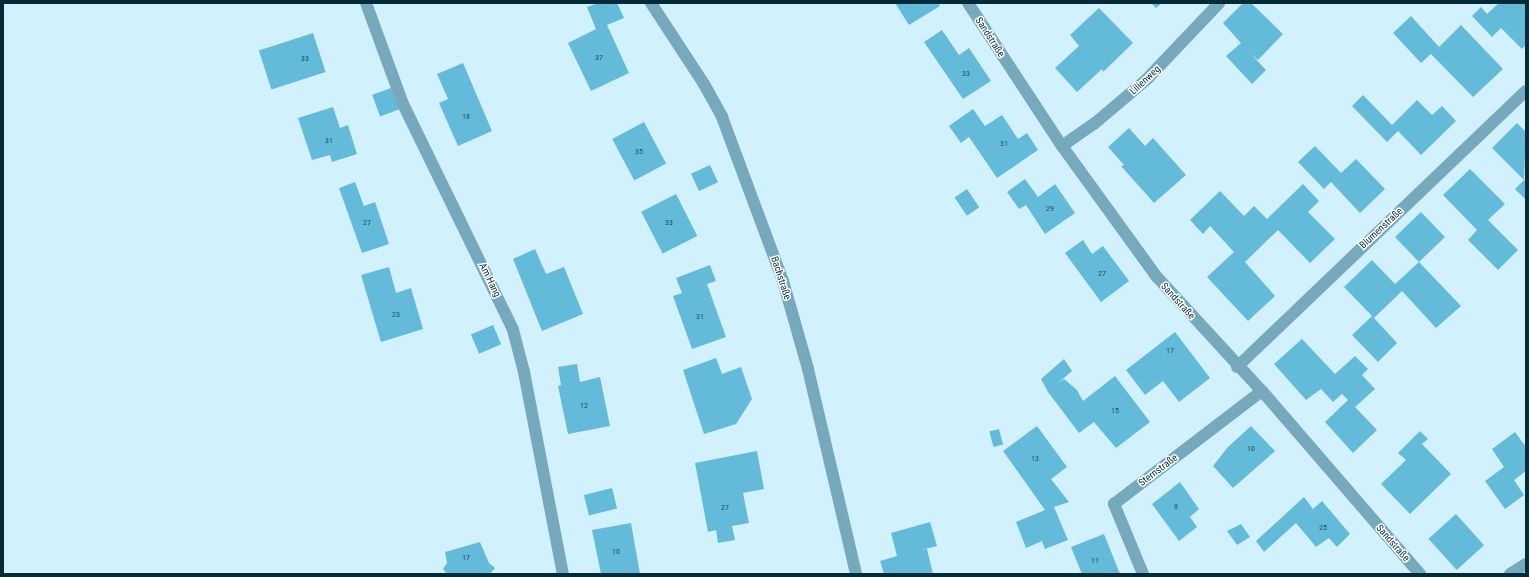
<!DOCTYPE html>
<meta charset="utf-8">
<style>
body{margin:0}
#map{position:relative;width:1529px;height:577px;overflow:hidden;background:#d1f1fd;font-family:"Roboto Condensed",sans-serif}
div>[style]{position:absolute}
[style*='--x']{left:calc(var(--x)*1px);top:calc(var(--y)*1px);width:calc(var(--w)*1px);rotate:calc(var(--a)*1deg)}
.building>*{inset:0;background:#64bbd9;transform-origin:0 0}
.street>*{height:12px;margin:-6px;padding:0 6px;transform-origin:6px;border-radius:6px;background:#75a9bb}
span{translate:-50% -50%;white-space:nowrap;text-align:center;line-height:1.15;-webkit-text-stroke:3px #fff;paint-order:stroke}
.number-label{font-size:8px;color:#1b4f60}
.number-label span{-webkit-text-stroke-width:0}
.street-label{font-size:10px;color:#032b37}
.frame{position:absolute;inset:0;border:4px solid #032b37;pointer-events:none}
</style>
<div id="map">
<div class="building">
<i style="clip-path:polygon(598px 3px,617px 3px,624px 18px,607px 25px,629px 73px,591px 91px,568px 43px,596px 29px,587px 7px)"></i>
<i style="clip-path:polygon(895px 3px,938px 3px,940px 6px,909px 25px)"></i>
<i style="clip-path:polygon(1151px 3px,1162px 3px,1156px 8px)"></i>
<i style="clip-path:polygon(1243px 3px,1251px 3px,1283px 34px,1258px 60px,1251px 54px,1266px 70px,1252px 84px,1226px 56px,1241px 43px,1223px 23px)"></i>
<i style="clip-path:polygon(1499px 3px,1526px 3px,1526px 45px,1522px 49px,1501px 28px,1492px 37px,1472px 16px,1481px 7px,1487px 14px)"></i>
<i style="clip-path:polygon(1099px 8px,1133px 43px,1103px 72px,1102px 69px,1077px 92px,1055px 68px,1079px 46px,1070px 35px)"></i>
<i style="clip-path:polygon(1411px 16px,1439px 47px,1461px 25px,1503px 69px,1473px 97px,1431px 54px,1421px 63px,1393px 33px)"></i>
<i style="clip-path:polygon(942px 30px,959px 55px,969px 48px,991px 81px,963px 99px,924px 42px)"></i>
<i style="left:313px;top:33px;width:41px;height:57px;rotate:72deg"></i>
<i style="clip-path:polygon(463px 63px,492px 131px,458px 146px,439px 103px,448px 99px,437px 74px)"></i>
<i style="left:391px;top:88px;width:23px;height:20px;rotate:70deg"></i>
<i style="clip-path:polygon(1363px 95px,1392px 125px,1417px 100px,1432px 115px,1442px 106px,1456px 121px,1421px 155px,1398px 131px,1387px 142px,1352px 106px)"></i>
<i style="clip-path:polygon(333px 107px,340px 128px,348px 125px,357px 154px,332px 162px,330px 155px,312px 160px,298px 118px)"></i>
<i style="clip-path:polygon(973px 109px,985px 126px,1002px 115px,1018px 139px,1027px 133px,1038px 150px,997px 178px,969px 137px,961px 143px,949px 126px)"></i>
<i style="left:644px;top:122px;width:47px;height:36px;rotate:62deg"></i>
<i style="clip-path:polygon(1517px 123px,1526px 132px,1524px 180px,1492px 148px)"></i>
<i style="clip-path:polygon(1129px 128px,1145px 146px,1153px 138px,1186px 175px,1154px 203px,1121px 166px,1124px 165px,1108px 147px)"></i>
<i style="clip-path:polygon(1315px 146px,1341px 173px,1356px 159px,1385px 189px,1360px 213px,1331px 182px,1324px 189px,1298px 162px)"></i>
<i style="left:710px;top:165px;width:19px;height:21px;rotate:65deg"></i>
<i style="clip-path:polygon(1470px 169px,1505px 204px,1488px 220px,1518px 250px,1498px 270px,1468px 240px,1477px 230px,1443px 195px)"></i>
<i style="clip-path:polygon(1025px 179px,1038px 197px,1055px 184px,1075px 213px,1045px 234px,1026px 205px,1019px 209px,1007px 192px)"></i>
<i style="clip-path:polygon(1524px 180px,1526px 182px,1526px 200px,1515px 189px)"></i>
<i style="clip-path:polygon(355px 182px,364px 206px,375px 202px,389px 244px,362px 253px,339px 188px)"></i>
<i style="clip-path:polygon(1303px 184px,1319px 201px,1308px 212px,1335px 239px,1310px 263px,1278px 230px,1245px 262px,1275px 296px,1248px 321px,1207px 277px,1234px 252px,1210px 226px,1203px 234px,1190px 220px,1220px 191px,1244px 216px,1254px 206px,1267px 219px)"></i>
<i style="left:967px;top:189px;width:22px;height:15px;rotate:56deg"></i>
<i style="left:676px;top:194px;width:47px;height:39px;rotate:63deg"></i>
<i style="clip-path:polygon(1421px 212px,1445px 237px,1419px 262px,1461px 306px,1436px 328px,1402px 291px,1374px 318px,1397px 343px,1378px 362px,1352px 335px,1372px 316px,1344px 287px,1372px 260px,1395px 284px,1419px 262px,1395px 237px)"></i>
<i style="clip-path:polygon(1083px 240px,1092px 254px,1103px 246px,1129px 281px,1101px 302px,1065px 253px)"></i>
<i style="clip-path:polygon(535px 249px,546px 274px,564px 267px,583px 314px,542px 331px,513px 259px)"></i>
<i style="clip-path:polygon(710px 265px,716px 281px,707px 284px,726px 337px,692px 349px,673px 296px,682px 293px,676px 278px)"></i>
<i style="clip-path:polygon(389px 267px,396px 293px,411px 288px,423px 329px,381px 342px,361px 275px)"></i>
<i style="left:493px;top:325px;width:21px;height:24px;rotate:67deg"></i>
<i style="clip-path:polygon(1175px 332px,1210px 378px,1179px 402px,1163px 381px,1145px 395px,1126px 370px)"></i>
<i style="clip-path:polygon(1302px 339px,1335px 374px,1355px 356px,1368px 369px,1362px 375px,1375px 389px,1355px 407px,1377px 430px,1353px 453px,1325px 422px,1348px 400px,1342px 394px,1333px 402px,1321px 389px,1306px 400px,1274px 364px)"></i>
<i style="clip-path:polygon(716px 358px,722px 374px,741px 367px,752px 399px,736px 424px,704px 434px,683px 370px)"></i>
<i style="clip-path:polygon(1064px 359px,1072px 371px,1058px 383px,1064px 379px,1077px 390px,1083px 401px,1115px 376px,1150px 422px,1116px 448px,1094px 422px,1079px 433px,1048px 392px,1041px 379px)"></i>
<i style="clip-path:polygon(577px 364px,580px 382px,600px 377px,610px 426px,568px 434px,558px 386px,561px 385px,558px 367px)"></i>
<i style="clip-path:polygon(1037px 426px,1067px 467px,1051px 479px,1069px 502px,1054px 507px,1068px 540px,1045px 549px,1042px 541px,1026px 548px,1016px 522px,1045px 510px,1003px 451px)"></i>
<i style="clip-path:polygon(1251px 426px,1275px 451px,1233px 488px,1213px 466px,1228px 447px)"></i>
<i style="left:999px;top:429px;width:16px;height:10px;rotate:75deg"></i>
<i style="clip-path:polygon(1420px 431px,1428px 439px,1422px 444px,1451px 474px,1410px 514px,1381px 484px,1406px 460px,1398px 453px)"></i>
<i style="clip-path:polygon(1515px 432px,1526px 447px,1526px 471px,1514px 480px,1524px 495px,1505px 509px,1485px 481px,1504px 467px,1492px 449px)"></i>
<i style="clip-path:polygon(757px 451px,764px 489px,743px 493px,749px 523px,732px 526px,735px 540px,718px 543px,716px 530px,708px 532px,695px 463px)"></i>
<i style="clip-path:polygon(1180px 482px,1199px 509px,1190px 517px,1197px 527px,1179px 541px,1152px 504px)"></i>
<i style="left:612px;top:488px;width:21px;height:29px;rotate:76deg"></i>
<i style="clip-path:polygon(1304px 497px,1313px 509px,1322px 501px,1350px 534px,1337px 547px,1329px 538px,1316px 547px,1296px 523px,1264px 552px,1256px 541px)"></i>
<i style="left:1456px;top:514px;width:42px;height:37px;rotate:48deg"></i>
<i style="clip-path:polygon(930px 522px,937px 546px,921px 550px,927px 549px,933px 574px,884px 574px,880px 561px,897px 556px,891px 533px)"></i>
<i style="clip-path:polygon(631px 523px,640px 574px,601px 574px,592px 530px)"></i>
<i style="clip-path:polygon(1241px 524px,1250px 537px,1237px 545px,1227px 531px)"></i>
<i style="clip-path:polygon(1104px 534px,1120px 574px,1082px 574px,1071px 547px)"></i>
<i style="clip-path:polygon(480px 542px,489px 563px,495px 568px,490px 574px,447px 574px,443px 569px,447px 563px,445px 552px)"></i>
</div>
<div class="street">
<i style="--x:366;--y:3;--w:108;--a:69.9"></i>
<i style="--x:403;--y:104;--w:251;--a:64"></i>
<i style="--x:513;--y:330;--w:43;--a:75.3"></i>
<i style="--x:524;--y:372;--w:206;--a:79.1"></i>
<i style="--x:651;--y:3;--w:97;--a:56.8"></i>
<i style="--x:704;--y:84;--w:38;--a:61"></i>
<i style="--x:722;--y:117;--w:175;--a:69.6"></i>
<i style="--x:783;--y:281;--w:91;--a:74.1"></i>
<i style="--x:808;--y:369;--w:211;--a:76.8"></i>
<i style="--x:968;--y:3;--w:171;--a:56.7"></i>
<i style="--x:1062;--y:146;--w:162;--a:54.1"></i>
<i style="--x:1157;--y:277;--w:155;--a:47.4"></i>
<i style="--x:1262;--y:391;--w:242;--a:49.2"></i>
<i style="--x:1062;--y:146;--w:39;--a:-35"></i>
<i style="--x:1094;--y:124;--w:70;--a:-40.3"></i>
<i style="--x:1147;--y:79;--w:105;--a:-46.5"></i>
<i style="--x:1237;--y:367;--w:400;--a:-43.7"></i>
<i style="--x:1143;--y:574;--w:76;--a:-112.5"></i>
<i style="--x:1114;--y:504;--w:186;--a:-37.4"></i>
<i style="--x:1510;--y:574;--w:19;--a:-32"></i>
</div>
<div class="number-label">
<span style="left:599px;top:58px">37</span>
<span style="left:305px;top:59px">33</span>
<span style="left:966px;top:74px">33</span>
<span style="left:466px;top:117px">18</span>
<span style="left:329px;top:141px">31</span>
<span style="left:1004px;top:144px">31</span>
<span style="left:639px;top:152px">35</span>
<span style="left:1050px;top:209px">29</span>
<span style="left:367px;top:223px">27</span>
<span style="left:669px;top:223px">33</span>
<span style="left:1102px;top:274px">27</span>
<span style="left:396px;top:315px">23</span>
<span style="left:700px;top:317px">31</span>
<span style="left:1170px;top:351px">17</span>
<span style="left:584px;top:406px">12</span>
<span style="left:1115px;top:411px">15</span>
<span style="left:1251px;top:449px">10</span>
<span style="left:1035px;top:459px">13</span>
<span style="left:1176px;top:507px">8</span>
<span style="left:725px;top:508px">27</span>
<span style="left:1323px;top:528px">25</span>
<span style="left:616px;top:552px">10</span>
<span style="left:466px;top:558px">17</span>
<span style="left:1095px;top:561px">11</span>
</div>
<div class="street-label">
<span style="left:990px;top:37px;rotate:57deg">Sandstraße</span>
<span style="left:1145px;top:80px;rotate:-43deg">Lilienweg</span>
<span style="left:1381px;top:228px;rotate:-43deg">Blumenstraße</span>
<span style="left:781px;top:278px;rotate:72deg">Bachstraße</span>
<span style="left:490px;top:280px;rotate:64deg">Am Hang</span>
<span style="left:1178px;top:301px;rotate:48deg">Sandstraße</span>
<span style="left:1158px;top:470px;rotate:-37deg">Sternstraße</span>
<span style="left:1393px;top:543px;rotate:49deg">Sandstraße</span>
</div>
<div class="frame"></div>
</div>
